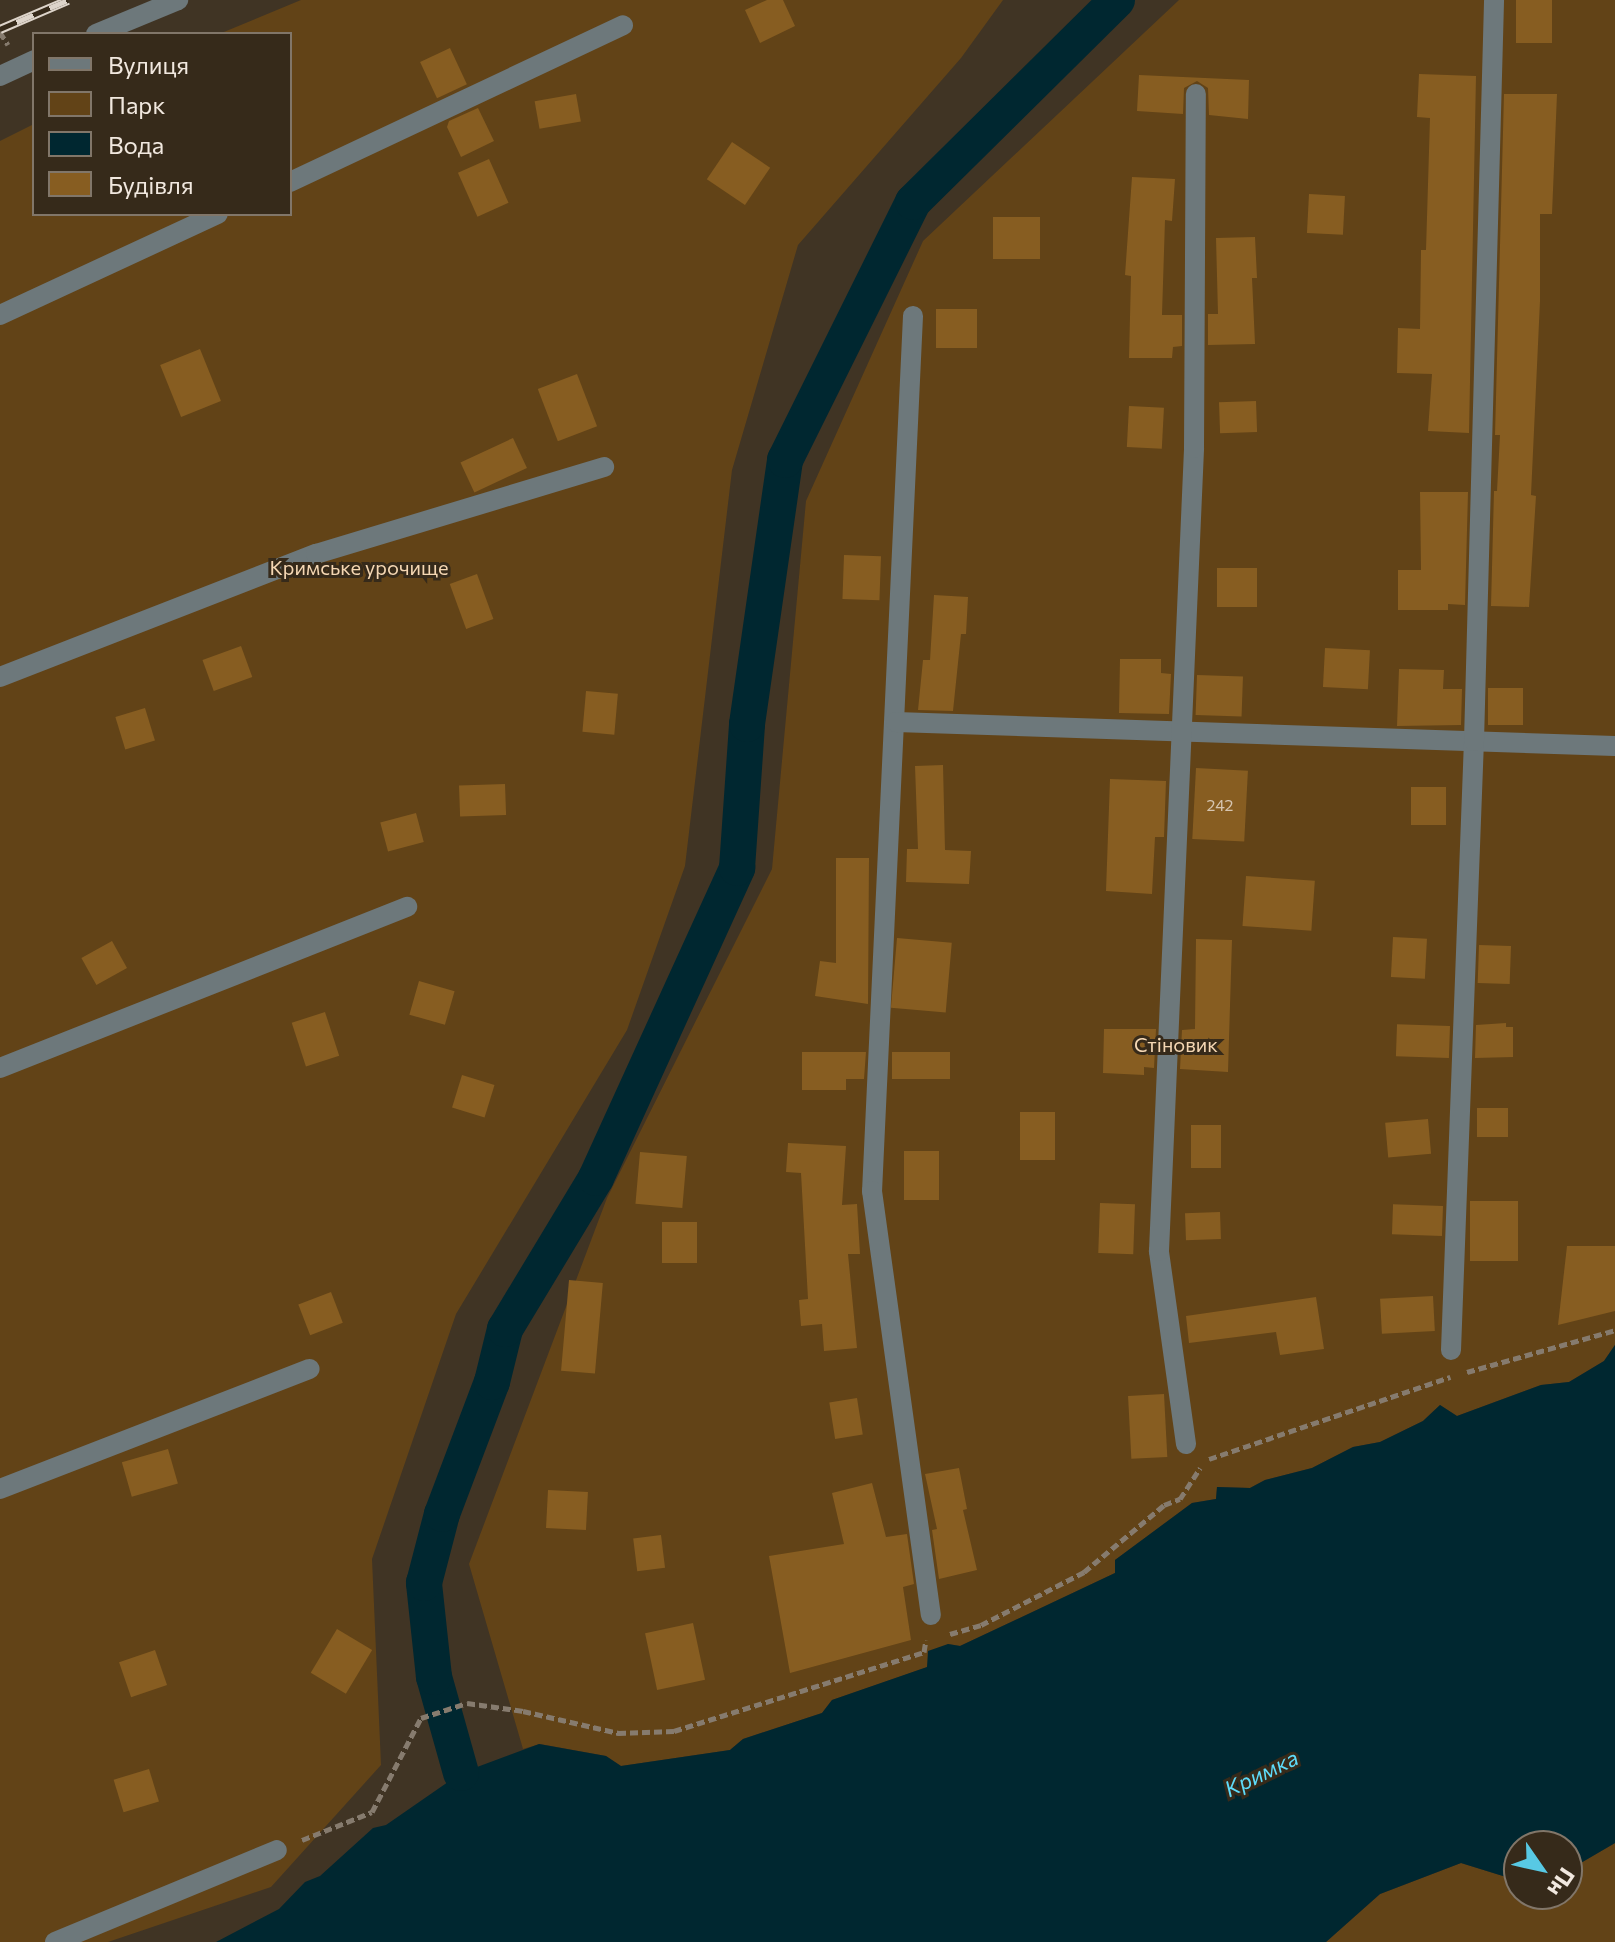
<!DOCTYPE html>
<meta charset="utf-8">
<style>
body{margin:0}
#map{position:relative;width:1615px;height:1942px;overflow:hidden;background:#403424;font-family:Commissioner,sans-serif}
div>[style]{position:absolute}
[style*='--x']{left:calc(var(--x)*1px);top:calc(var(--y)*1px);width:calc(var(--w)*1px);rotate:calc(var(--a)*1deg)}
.green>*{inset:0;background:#624317}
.water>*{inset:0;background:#002730}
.canal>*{height:36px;margin:-18px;padding:0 18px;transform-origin:18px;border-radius:18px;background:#002730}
.building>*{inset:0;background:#875d21;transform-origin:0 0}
.path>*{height:5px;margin-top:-2.5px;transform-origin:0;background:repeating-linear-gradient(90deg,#867b6e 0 8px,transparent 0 12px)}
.minor>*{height:20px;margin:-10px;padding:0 10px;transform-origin:10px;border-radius:10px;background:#6d787b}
.rail>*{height:9px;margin-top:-4.5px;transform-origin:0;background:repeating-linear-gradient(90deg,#362a1a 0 18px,#ddd4ca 0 36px);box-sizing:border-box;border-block:2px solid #ddd4ca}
span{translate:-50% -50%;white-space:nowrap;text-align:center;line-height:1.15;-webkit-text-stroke:6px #362a1a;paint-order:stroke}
.number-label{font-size:16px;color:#d6c5b0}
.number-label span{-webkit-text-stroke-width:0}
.park-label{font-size:20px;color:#f5d7b3}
.water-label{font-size:22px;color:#5edbf9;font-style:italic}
.legend{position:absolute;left:32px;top:32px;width:260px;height:184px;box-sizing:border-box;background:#362a1a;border:2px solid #817669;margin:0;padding:10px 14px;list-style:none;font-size:24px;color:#f1e8df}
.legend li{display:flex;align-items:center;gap:16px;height:40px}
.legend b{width:40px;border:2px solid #817669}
.north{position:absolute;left:1503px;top:1830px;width:80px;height:80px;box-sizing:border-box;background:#362a1a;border:2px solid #817669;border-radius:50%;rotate:124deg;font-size:22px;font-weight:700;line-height:32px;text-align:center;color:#f1e8df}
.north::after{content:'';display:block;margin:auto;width:28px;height:36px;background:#58c9e4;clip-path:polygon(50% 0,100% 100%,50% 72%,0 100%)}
</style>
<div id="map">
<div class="green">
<i style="clip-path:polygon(301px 0,1003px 0,961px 58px,798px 245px,732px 470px,685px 866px,627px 1030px,456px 1314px,372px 1559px,381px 1765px,271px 1887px,108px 1942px,0 1942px,0 141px,34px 124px,34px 214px,290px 214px,290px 34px,219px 34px)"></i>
<i style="clip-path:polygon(1179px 0,1615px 0,1615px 1345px,1604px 1361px,1569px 1382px,1541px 1385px,1457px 1416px,1440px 1405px,1423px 1421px,1380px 1442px,1353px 1447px,1312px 1468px,1265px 1480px,1250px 1488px,1217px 1487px,1216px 1499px,1192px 1503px,1115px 1560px,1115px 1573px,960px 1646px,948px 1644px,928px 1667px,832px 1700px,822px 1713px,743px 1739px,730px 1750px,621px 1766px,606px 1756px,540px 1744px,523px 1749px,469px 1564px,607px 1198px,772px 869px,806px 501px,923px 241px)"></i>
<i style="clip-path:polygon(1615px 1843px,1615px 1942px,1326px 1942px,1380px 1894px,1461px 1863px,1519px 1881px,1519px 1894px,1567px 1894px,1567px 1871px)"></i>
</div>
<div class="water">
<i style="clip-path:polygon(1615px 1345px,1615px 1843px,1567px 1871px,1567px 1846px,1519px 1846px,1519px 1881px,1461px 1863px,1380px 1894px,1326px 1942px,216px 1942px,279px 1909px,305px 1882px,320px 1876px,373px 1828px,386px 1825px,461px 1773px,539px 1744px,606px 1756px,621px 1766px,730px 1750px,743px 1739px,822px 1713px,832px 1700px,927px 1667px,928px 1651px,948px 1644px,960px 1646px,1115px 1573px,1115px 1560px,1192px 1503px,1216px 1499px,1217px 1487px,1250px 1488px,1265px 1480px,1312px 1468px,1353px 1447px,1380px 1442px,1423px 1421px,1440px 1405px,1457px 1416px,1541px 1385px,1569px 1382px,1604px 1361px)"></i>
</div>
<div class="canal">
<i style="--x:461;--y:1773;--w:100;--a:-105.7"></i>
<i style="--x:434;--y:1677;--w:95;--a:-96.1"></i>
<i style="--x:424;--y:1583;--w:71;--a:-75.4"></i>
<i style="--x:442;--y:1514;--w:141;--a:-69.3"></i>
<i style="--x:492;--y:1382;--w:55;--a:-76.2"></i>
<i style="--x:505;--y:1329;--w:176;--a:-58.9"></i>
<i style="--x:596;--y:1178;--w:341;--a:-65.5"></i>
<i style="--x:737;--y:868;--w:144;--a:-86"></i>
<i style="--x:747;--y:724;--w:267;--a:-81.8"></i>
<i style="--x:785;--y:460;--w:288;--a:-63.6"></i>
<i style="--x:913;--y:202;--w:287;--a:-44.7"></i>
</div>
<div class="building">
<i style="clip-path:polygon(767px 0,783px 0,795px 26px,760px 43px,745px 10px)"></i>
<i style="left:1516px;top:0;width:36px;height:43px"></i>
<i style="left:450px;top:48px;width:40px;height:33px;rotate:65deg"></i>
<i style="clip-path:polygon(1419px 74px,1476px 76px,1469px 433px,1428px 431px,1432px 374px,1397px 373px,1398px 328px,1420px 329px,1421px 250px,1426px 250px,1430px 118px,1417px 117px)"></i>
<i style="clip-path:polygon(1139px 75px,1249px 80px,1248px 119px,1209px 115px,1208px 88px,1197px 81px,1184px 88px,1183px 114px,1137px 111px)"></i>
<i style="left:576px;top:94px;width:28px;height:42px;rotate:80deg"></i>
<i style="clip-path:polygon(1504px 94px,1557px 94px,1552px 214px,1540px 214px,1540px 301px,1531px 495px,1536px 496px,1529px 607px,1491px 606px,1494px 491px,1497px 491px,1500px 435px,1495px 435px)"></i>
<i style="clip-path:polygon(478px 108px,494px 141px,461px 157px,447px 127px,449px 121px)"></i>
<i style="left:732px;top:142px;width:46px;height:45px;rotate:34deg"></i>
<i style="left:489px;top:159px;width:48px;height:34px;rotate:66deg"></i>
<i style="clip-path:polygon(1132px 177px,1175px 179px,1172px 221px,1165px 220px,1162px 315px,1182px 315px,1182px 346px,1173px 347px,1172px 358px,1129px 358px,1131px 276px,1125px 275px)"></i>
<i style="left:1309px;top:194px;width:36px;height:39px;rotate:3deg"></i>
<i style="left:993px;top:217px;width:47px;height:42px"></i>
<i style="clip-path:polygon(1255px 237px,1257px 278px,1252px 278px,1255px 344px,1208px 345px,1208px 314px,1218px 314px,1216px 238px)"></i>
<i style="left:936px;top:309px;width:41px;height:39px"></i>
<i style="left:200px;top:349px;width:56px;height:43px;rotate:68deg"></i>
<i style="left:577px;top:374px;width:56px;height:42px;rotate:69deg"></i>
<i style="left:1256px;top:401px;width:31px;height:37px;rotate:88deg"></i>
<i style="left:1129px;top:406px;width:35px;height:41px;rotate:3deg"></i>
<i style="left:513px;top:438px;width:33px;height:58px;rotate:65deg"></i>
<i style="clip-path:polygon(1420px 492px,1468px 492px,1465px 605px,1448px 604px,1448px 610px,1398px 610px,1398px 570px,1421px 570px)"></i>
<i style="left:844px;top:555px;width:37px;height:44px;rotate:2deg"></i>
<i style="left:1217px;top:568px;width:40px;height:39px"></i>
<i style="left:477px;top:574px;width:48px;height:29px;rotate:70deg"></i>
<i style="clip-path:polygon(934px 595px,968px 597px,966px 634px,961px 634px,953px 711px,918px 710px,923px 660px,930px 660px)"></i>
<i style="left:241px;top:646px;width:33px;height:41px;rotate:70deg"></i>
<i style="left:1325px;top:648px;width:45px;height:39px;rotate:3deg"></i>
<i style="clip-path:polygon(1120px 659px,1161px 659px,1161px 673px,1171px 674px,1169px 714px,1119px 713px)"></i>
<i style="clip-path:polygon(1399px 669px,1444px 670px,1443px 689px,1462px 689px,1461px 725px,1397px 726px)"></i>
<i style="left:1197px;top:675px;width:46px;height:40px;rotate:2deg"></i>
<i style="left:1488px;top:688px;width:35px;height:37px"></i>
<i style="left:586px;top:691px;width:32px;height:41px;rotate:5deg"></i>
<i style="left:145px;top:708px;width:34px;height:31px;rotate:73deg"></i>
<i style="clip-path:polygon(943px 765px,945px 850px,971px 851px,969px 884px,906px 882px,907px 849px,918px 849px,915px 766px)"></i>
<i style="left:1196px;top:768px;width:52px;height:71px;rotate:3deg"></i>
<i style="clip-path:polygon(1110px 779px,1166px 781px,1164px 837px,1155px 837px,1152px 894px,1106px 891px)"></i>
<i style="left:505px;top:784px;width:31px;height:46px;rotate:88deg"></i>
<i style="left:1411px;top:787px;width:35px;height:38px"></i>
<i style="left:416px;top:813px;width:30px;height:37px;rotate:75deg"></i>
<i style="clip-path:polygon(836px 858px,869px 858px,868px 1004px,815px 996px,820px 961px,836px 963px)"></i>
<i style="left:1246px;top:876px;width:69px;height:50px;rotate:4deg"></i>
<i style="left:1393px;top:937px;width:34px;height:40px;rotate:3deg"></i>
<i style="left:897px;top:938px;width:55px;height:70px;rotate:5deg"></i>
<i style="clip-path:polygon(1196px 939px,1232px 940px,1228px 1072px,1180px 1069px,1182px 1030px,1195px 1029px)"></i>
<i style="left:112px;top:941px;width:31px;height:35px;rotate:61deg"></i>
<i style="left:1479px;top:945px;width:32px;height:38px;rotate:2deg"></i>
<i style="left:419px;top:981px;width:37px;height:35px;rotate:16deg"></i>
<i style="left:325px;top:1012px;width:46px;height:35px;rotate:72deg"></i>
<i style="clip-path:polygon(1506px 1023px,1506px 1027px,1513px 1027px,1513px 1057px,1475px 1058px,1476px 1025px)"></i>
<i style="left:1450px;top:1026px;width:32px;height:53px;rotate:92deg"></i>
<i style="clip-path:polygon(1104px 1029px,1156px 1029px,1154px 1068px,1144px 1067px,1144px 1075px,1103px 1073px)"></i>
<i style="clip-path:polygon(802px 1052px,866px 1052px,864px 1079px,846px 1079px,846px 1090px,802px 1090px)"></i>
<i style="left:892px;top:1052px;width:58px;height:27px"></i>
<i style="left:462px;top:1075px;width:34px;height:34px;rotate:17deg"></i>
<i style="left:1477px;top:1108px;width:31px;height:29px"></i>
<i style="left:1055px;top:1112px;width:48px;height:35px;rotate:90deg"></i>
<i style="left:1428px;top:1119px;width:35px;height:43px;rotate:85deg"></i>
<i style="left:1191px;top:1125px;width:30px;height:43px"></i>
<i style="clip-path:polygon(788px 1143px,846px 1146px,842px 1205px,857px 1204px,860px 1254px,848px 1254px,857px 1348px,824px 1351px,822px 1324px,801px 1326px,799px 1300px,808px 1299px,801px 1173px,786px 1172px)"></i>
<i style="left:904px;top:1151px;width:35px;height:49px"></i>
<i style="left:640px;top:1152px;width:47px;height:52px;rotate:5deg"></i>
<i style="left:1470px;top:1201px;width:48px;height:60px"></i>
<i style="left:1100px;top:1203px;width:35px;height:50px;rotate:2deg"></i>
<i style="left:1443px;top:1206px;width:30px;height:50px;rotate:92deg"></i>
<i style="left:1220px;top:1212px;width:27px;height:35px;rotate:88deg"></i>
<i style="left:662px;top:1222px;width:35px;height:41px"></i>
<i style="clip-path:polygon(1567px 1246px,1615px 1246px,1615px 1311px,1558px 1325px)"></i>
<i style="left:569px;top:1280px;width:34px;height:91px;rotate:5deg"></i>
<i style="left:331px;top:1292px;width:33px;height:35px;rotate:69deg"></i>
<i style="left:1433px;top:1296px;width:35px;height:53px;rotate:87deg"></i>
<i style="clip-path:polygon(1316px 1297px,1324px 1349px,1280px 1355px,1276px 1332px,1189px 1343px,1186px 1316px)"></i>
<i style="left:1164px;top:1394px;width:63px;height:36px;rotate:87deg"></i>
<i style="left:857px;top:1398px;width:37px;height:28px;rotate:81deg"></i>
<i style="left:168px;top:1449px;width:36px;height:48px;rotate:74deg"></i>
<i style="clip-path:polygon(959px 1468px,967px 1509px,963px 1510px,977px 1570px,939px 1579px,932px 1530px,937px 1529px,925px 1474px)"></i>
<i style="clip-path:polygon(872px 1483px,886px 1537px,907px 1534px,914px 1584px,903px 1587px,911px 1640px,790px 1673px,769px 1556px,844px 1544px,832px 1493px)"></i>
<i style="left:548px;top:1490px;width:40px;height:38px;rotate:3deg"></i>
<i style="left:661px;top:1535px;width:33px;height:28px;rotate:83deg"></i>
<i style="left:693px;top:1623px;width:58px;height:49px;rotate:78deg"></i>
<i style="left:337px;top:1629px;width:41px;height:51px;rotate:31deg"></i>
<i style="left:155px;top:1650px;width:37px;height:38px;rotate:71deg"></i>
<i style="left:149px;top:1769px;width:34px;height:37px;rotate:73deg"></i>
</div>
<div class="path">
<i style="--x:0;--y:32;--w:15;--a:58"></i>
<i style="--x:1467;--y:1372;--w:154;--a:-15.8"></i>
<i style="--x:1209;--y:1459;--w:255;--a:-18.8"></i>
<i style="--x:950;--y:1634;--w:32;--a:-16"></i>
<i style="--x:981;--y:1625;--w:116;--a:-27.2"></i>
<i style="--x:1084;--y:1572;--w:104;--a:-39.9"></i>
<i style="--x:1164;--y:1505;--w:17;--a:-21"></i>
<i style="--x:1180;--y:1499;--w:37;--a:-57"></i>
<i style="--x:302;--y:1840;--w:75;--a:-21.8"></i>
<i style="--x:372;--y:1812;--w:106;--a:-62.5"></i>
<i style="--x:421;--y:1718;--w:48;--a:-18.1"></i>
<i style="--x:467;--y:1703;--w:57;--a:8.1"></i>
<i style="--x:523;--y:1711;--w:98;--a:13"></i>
<i style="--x:618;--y:1733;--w:56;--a:-2"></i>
<i style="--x:674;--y:1731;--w:262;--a:-17.5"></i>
<i style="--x:924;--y:1652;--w:12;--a:-81"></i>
</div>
<div class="minor">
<i style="--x:96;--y:34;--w:89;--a:-22.5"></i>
<i style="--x:0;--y:76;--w:38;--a:-25"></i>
<i style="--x:290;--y:182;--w:368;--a:-25.2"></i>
<i style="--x:0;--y:315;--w:240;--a:-24.9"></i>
<i style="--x:913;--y:316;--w:876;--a:92.68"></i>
<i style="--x:872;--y:1191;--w:428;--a:82.1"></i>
<i style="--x:0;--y:677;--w:339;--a:-21.3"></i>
<i style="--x:316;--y:554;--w:301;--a:-16.8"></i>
<i style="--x:896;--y:722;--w:719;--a:1.91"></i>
<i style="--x:0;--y:1068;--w:438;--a:-21.6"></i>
<i style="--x:1451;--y:1350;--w:609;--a:-87.84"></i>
<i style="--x:1474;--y:741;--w:741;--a:-88.45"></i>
<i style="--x:1186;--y:1444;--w:195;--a:-98"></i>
<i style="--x:1159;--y:1251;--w:804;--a:-87.5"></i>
<i style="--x:1194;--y:448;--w:354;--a:-89.7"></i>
<i style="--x:0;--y:1489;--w:332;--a:-21.2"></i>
<i style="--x:55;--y:1942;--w:240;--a:-22.5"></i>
</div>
<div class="rail">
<i style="--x:0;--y:29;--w:74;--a:-23.1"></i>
</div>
<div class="number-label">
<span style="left:1220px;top:805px">242</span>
</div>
<div class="park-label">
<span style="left:359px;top:567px">Кримське урочище</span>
<span style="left:1176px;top:1044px">Стіновик</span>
</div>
<div class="water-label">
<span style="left:1261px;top:1773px;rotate:-26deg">Кримка</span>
</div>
<ul class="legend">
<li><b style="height:10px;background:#6d787b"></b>Вулиця</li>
<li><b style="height:22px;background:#624317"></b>Парк</li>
<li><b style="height:22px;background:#002730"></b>Вода</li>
<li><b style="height:22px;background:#875d21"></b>Будівля</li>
</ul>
<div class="north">Пн</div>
</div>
